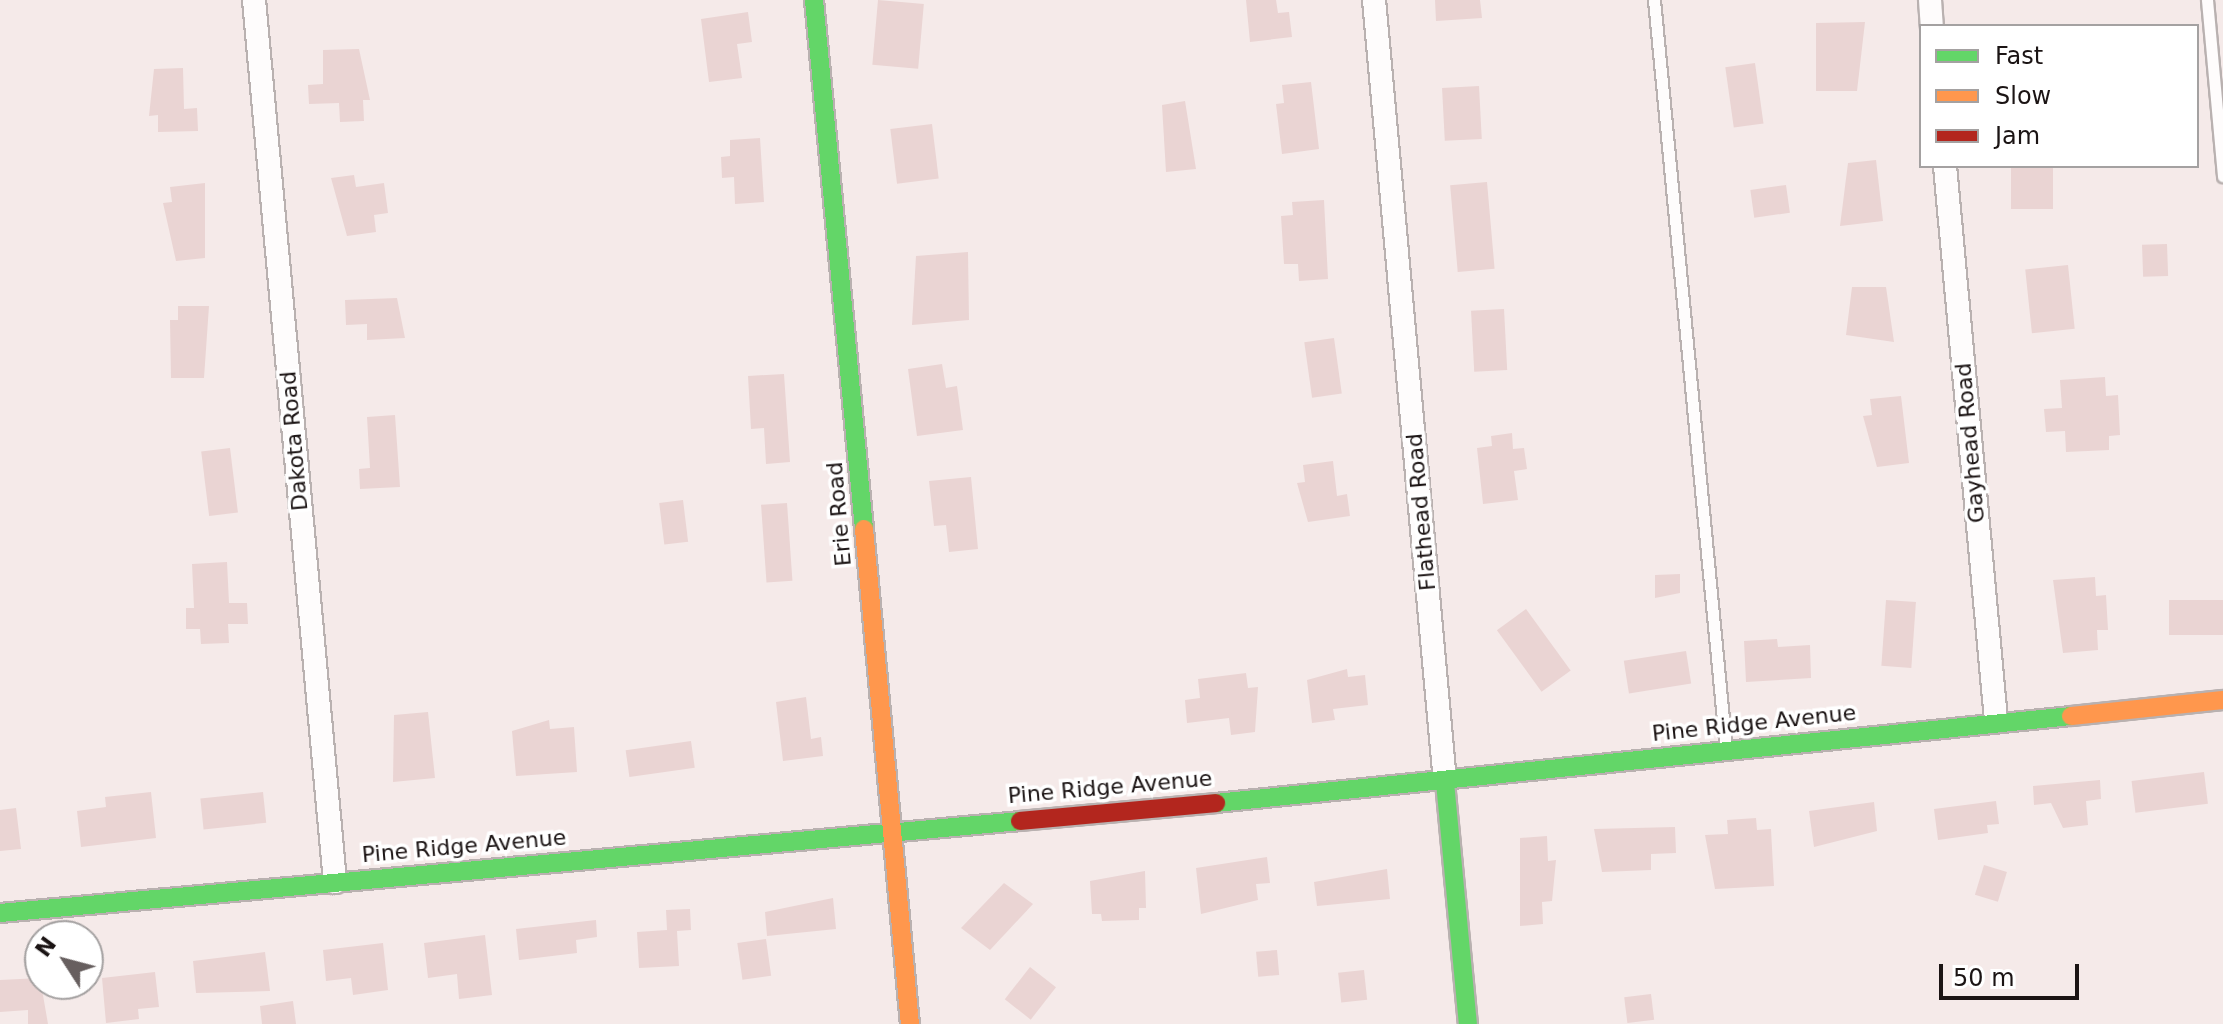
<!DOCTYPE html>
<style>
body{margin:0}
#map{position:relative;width:2223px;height:1024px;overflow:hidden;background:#f5eae9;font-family:"DejaVu Sans",sans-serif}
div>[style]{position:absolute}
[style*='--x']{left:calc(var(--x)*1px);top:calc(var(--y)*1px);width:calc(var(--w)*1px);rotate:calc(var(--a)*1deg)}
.building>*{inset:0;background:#ead4d3;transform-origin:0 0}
.roads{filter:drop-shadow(2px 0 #b9b1b0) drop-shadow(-2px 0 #b9b1b0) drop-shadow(0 2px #b9b1b0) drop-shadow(0 -2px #b9b1b0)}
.lane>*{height:11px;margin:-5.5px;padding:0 5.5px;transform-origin:5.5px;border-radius:5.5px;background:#fefcfc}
.street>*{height:22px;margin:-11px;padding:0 11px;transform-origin:11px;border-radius:11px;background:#fefcfc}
.fast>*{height:18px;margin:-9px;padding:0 9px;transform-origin:9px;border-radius:9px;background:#63d668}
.slow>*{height:18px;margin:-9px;padding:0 9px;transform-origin:9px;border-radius:9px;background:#ff974d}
.jam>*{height:18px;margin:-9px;padding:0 9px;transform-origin:9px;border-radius:9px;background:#b3261e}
span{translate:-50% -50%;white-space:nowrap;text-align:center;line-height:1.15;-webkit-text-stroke:7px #fff;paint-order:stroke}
.street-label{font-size:22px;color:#1b1414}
.legend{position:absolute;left:1919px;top:24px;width:280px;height:144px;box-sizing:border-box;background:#fff;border:2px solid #a4a1a1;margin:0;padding:10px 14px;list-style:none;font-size:24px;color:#1b1414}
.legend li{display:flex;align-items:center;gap:16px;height:40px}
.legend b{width:40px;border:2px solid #a4a1a1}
.north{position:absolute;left:24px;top:920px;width:80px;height:80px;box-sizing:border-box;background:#fff;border:2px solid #a4a1a1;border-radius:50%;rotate:306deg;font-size:22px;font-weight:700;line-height:32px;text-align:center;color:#1b1414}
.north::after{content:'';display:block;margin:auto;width:28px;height:36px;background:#675f5f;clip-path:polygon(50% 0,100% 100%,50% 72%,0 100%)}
.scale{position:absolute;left:1939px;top:964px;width:140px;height:36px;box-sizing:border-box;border:4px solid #1b1414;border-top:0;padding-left:10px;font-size:24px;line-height:28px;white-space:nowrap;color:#1b1414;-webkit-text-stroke:6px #fff;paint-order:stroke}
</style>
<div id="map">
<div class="building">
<i style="left:878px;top:0;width:46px;height:65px;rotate:5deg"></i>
<i style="clip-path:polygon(1246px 0,1276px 0,1278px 13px,1289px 12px,1292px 37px,1250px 42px)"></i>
<i style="clip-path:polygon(1435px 0,1480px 0,1482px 18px,1436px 21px)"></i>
<i style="clip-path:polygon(748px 12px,752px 42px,737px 44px,742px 78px,709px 82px,701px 19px)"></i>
<i style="clip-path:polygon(1865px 22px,1857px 91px,1816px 91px,1816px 23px)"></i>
<i style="clip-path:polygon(359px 49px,370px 100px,363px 100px,364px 121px,340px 122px,339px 103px,309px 104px,308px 85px,323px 84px,323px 50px)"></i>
<i style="left:1755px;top:63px;width:61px;height:30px;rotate:82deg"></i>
<i style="clip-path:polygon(183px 68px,184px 109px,197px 108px,198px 131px,158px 132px,158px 115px,149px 116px,154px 69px)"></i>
<i style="clip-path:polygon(1311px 82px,1319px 149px,1282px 154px,1276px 104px,1284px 103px,1282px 85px)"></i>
<i style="left:1479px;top:86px;width:53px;height:37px;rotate:87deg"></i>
<i style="clip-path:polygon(1185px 101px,1196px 169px,1166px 172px,1162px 105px)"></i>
<i style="left:932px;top:124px;width:55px;height:42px;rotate:83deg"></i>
<i style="clip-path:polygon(760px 138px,764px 202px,735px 204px,734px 177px,722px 178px,721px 157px,730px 156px,730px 140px)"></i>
<i style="clip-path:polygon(1876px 160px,1883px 221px,1840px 226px,1848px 163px)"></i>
<i style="left:2011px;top:166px;width:42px;height:43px"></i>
<i style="clip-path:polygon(354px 175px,356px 187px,384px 183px,388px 213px,374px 215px,376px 232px,347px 236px,331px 178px)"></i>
<i style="left:1487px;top:182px;width:87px;height:37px;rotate:85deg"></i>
<i style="clip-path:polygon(205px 183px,205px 258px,176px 261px,163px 203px,172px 202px,170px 187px)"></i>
<i style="left:1786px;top:185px;width:28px;height:36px;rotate:82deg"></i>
<i style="clip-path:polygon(1324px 200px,1328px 279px,1299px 281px,1298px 264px,1284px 264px,1281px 216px,1293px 215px,1292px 202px)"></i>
<i style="left:2167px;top:244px;width:32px;height:25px;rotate:88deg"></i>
<i style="clip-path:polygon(968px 252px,969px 320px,912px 325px,916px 256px)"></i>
<i style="left:2068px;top:265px;width:64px;height:43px;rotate:84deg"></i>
<i style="clip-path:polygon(1852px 287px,1886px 287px,1894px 342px,1846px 335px)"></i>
<i style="clip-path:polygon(397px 298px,405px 338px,367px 340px,367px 324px,346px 325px,345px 300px)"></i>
<i style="clip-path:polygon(178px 306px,209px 306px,204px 378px,171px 378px,170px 320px,178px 320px)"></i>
<i style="left:1504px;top:309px;width:61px;height:33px;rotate:87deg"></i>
<i style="left:1334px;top:338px;width:56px;height:30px;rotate:82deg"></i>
<i style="clip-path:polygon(942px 364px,946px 388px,957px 386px,963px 430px,917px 436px,908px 369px)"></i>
<i style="clip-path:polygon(784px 374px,790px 462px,766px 464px,764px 428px,751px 429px,748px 376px)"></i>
<i style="clip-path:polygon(2105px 377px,2106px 396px,2118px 395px,2120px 435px,2109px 436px,2109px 450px,2066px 452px,2065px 431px,2046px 432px,2044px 409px,2062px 408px,2060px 380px)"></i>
<i style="clip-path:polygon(1901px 396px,1909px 463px,1877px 467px,1863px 416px,1872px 415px,1870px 399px)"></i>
<i style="clip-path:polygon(395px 415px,400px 487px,360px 489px,359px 469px,370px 468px,367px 417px)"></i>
<i style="clip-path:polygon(1512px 433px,1513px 449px,1524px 448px,1527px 469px,1514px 471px,1518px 500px,1483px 504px,1477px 448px,1492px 446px,1491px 436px)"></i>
<i style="left:230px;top:448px;width:65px;height:29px;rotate:83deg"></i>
<i style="clip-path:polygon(1333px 461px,1337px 496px,1347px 494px,1350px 516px,1308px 522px,1297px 483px,1305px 482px,1303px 465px)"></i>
<i style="clip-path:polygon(971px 477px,978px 549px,949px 552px,946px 525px,934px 526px,929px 481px)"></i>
<i style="left:683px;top:500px;width:42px;height:24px;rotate:83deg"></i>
<i style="left:787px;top:503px;width:78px;height:26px;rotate:86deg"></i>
<i style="clip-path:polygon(227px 562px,229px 603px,247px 603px,248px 624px,228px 624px,229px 643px,201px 644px,200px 629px,186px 629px,186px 608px,194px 608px,192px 564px)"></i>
<i style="clip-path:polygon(1680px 574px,1680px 593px,1655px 598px,1655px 575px)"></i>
<i style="clip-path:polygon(2095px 577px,2096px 596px,2106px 595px,2108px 630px,2097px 630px,2098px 650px,2063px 653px,2053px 580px)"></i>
<i style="left:1886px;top:600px;width:30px;height:66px;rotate:4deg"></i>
<i style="left:2223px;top:600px;width:35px;height:54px;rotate:90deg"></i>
<i style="left:1526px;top:609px;width:76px;height:36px;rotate:54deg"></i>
<i style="clip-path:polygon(1777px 639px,1778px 647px,1810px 645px,1811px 678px,1746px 682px,1744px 641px)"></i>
<i style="left:1686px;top:651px;width:33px;height:63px;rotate:81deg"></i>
<i style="clip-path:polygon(1347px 669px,1348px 677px,1365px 675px,1368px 705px,1333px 709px,1335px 720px,1312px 723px,1307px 680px)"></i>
<i style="clip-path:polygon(1246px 673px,1248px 688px,1258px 687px,1255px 732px,1231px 735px,1229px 718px,1187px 723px,1185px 700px,1200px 698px,1198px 679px)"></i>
<i style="clip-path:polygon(806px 697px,811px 739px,821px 737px,823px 756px,783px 761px,776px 702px)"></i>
<i style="clip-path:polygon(428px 712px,435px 778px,393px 782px,394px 715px)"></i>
<i style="clip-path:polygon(549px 720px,550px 729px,574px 727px,577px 772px,516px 776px,512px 731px)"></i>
<i style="left:691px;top:741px;width:27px;height:66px;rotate:82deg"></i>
<i style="left:2204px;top:772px;width:32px;height:73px;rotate:83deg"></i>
<i style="clip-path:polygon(2100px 780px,2101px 799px,2086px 801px,2088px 825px,2063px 828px,2051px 803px,2034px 805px,2033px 786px)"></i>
<i style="clip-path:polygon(151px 792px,156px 838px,81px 847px,77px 811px,106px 807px,105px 797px)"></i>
<i style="left:263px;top:792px;width:31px;height:63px;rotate:84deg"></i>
<i style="clip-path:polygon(1996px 801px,1999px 824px,1987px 825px,1988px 833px,1938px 840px,1934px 809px)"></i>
<i style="clip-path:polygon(1874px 802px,1877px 831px,1814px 847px,1809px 811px)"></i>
<i style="clip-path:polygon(16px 808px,21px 849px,0 851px,0 810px)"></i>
<i style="clip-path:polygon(1756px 818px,1757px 830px,1771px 829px,1774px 886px,1715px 889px,1705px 835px,1728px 834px,1727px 820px)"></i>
<i style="clip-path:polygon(1675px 827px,1676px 853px,1651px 854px,1651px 870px,1602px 872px,1594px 829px)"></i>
<i style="clip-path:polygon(1547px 836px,1548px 861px,1556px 860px,1552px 901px,1542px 902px,1543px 924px,1520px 926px,1520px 838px)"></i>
<i style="clip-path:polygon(1267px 857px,1270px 883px,1256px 884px,1258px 900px,1201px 914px,1196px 868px)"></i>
<i style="left:1984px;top:865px;width:24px;height:31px;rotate:17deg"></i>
<i style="clip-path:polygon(1387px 869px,1390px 899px,1317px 906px,1314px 882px)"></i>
<i style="clip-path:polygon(1145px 871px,1146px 908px,1139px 908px,1139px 920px,1102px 921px,1101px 914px,1092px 914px,1090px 881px)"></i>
<i style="clip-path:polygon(1004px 883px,1033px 904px,990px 950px,961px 928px)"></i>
<i style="clip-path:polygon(833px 898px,836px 929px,767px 936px,765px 912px)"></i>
<i style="clip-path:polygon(690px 909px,691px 930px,677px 931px,679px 966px,639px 968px,637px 932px,667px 930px,666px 910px)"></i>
<i style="clip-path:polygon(596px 920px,597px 937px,576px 940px,577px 953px,519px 960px,516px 929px)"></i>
<i style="clip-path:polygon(485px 935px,492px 995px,459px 999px,457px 974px,428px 978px,424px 943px)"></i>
<i style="left:766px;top:939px;width:37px;height:29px;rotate:82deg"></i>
<i style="clip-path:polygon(383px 943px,388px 990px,353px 995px,351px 978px,326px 981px,323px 950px)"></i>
<i style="left:1277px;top:950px;width:25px;height:21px;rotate:85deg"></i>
<i style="clip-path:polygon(265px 952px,270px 991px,196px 993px,193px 961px)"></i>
<i style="left:1030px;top:967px;width:33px;height:41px;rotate:38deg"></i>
<i style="left:1364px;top:970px;width:30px;height:26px;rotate:84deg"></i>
<i style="clip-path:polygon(155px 972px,159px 1007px,138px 1009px,139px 1019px,106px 1023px,102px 978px)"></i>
<i style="clip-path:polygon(40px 978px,48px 1024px,28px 1024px,28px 1010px,0 1012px,0 980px)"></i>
<i style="left:1651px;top:994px;width:26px;height:27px;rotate:83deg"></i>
<i style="clip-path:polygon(293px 1001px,296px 1024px,262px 1024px,260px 1006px)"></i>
</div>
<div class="roads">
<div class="lane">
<i style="--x:1654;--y:0;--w:754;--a:84.52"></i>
<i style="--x:2207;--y:0;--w:177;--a:84.8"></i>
</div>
<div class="street">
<i style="--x:254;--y:0;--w:886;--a:84.75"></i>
<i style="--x:1374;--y:0;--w:785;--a:84.81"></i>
<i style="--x:1930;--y:0;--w:26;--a:86"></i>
<i style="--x:1945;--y:166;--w:556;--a:84.74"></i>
</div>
<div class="fast">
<i style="--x:814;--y:0;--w:531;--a:84.6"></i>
<i style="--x:1445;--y:782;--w:243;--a:84.6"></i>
<i style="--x:1216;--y:803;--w:859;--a:-5.81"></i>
<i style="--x:0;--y:913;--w:1024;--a:-5.15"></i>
</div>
<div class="slow">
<i style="--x:864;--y:529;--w:497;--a:84.7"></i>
<i style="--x:2071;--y:716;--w:153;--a:-6"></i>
</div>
<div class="jam">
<i style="--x:1020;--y:821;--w:197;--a:-5.2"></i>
</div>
</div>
<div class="street-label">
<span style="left:294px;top:441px;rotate:-95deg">Dakota Road</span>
<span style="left:1970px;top:443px;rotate:-95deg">Gayhead Road</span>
<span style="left:1421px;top:512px;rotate:-95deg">Flathead Road</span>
<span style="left:839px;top:514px;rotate:-95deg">Erie Road</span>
<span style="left:1754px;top:723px;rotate:-6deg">Pine Ridge Avenue</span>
<span style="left:1110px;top:787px;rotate:-5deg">Pine Ridge Avenue</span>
<span style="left:464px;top:846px;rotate:-5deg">Pine Ridge Avenue</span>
</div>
<ul class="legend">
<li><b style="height:10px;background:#63d668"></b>Fast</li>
<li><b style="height:10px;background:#ff974d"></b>Slow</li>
<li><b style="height:10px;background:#b3261e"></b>Jam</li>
</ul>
<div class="north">N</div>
<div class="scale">50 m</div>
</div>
